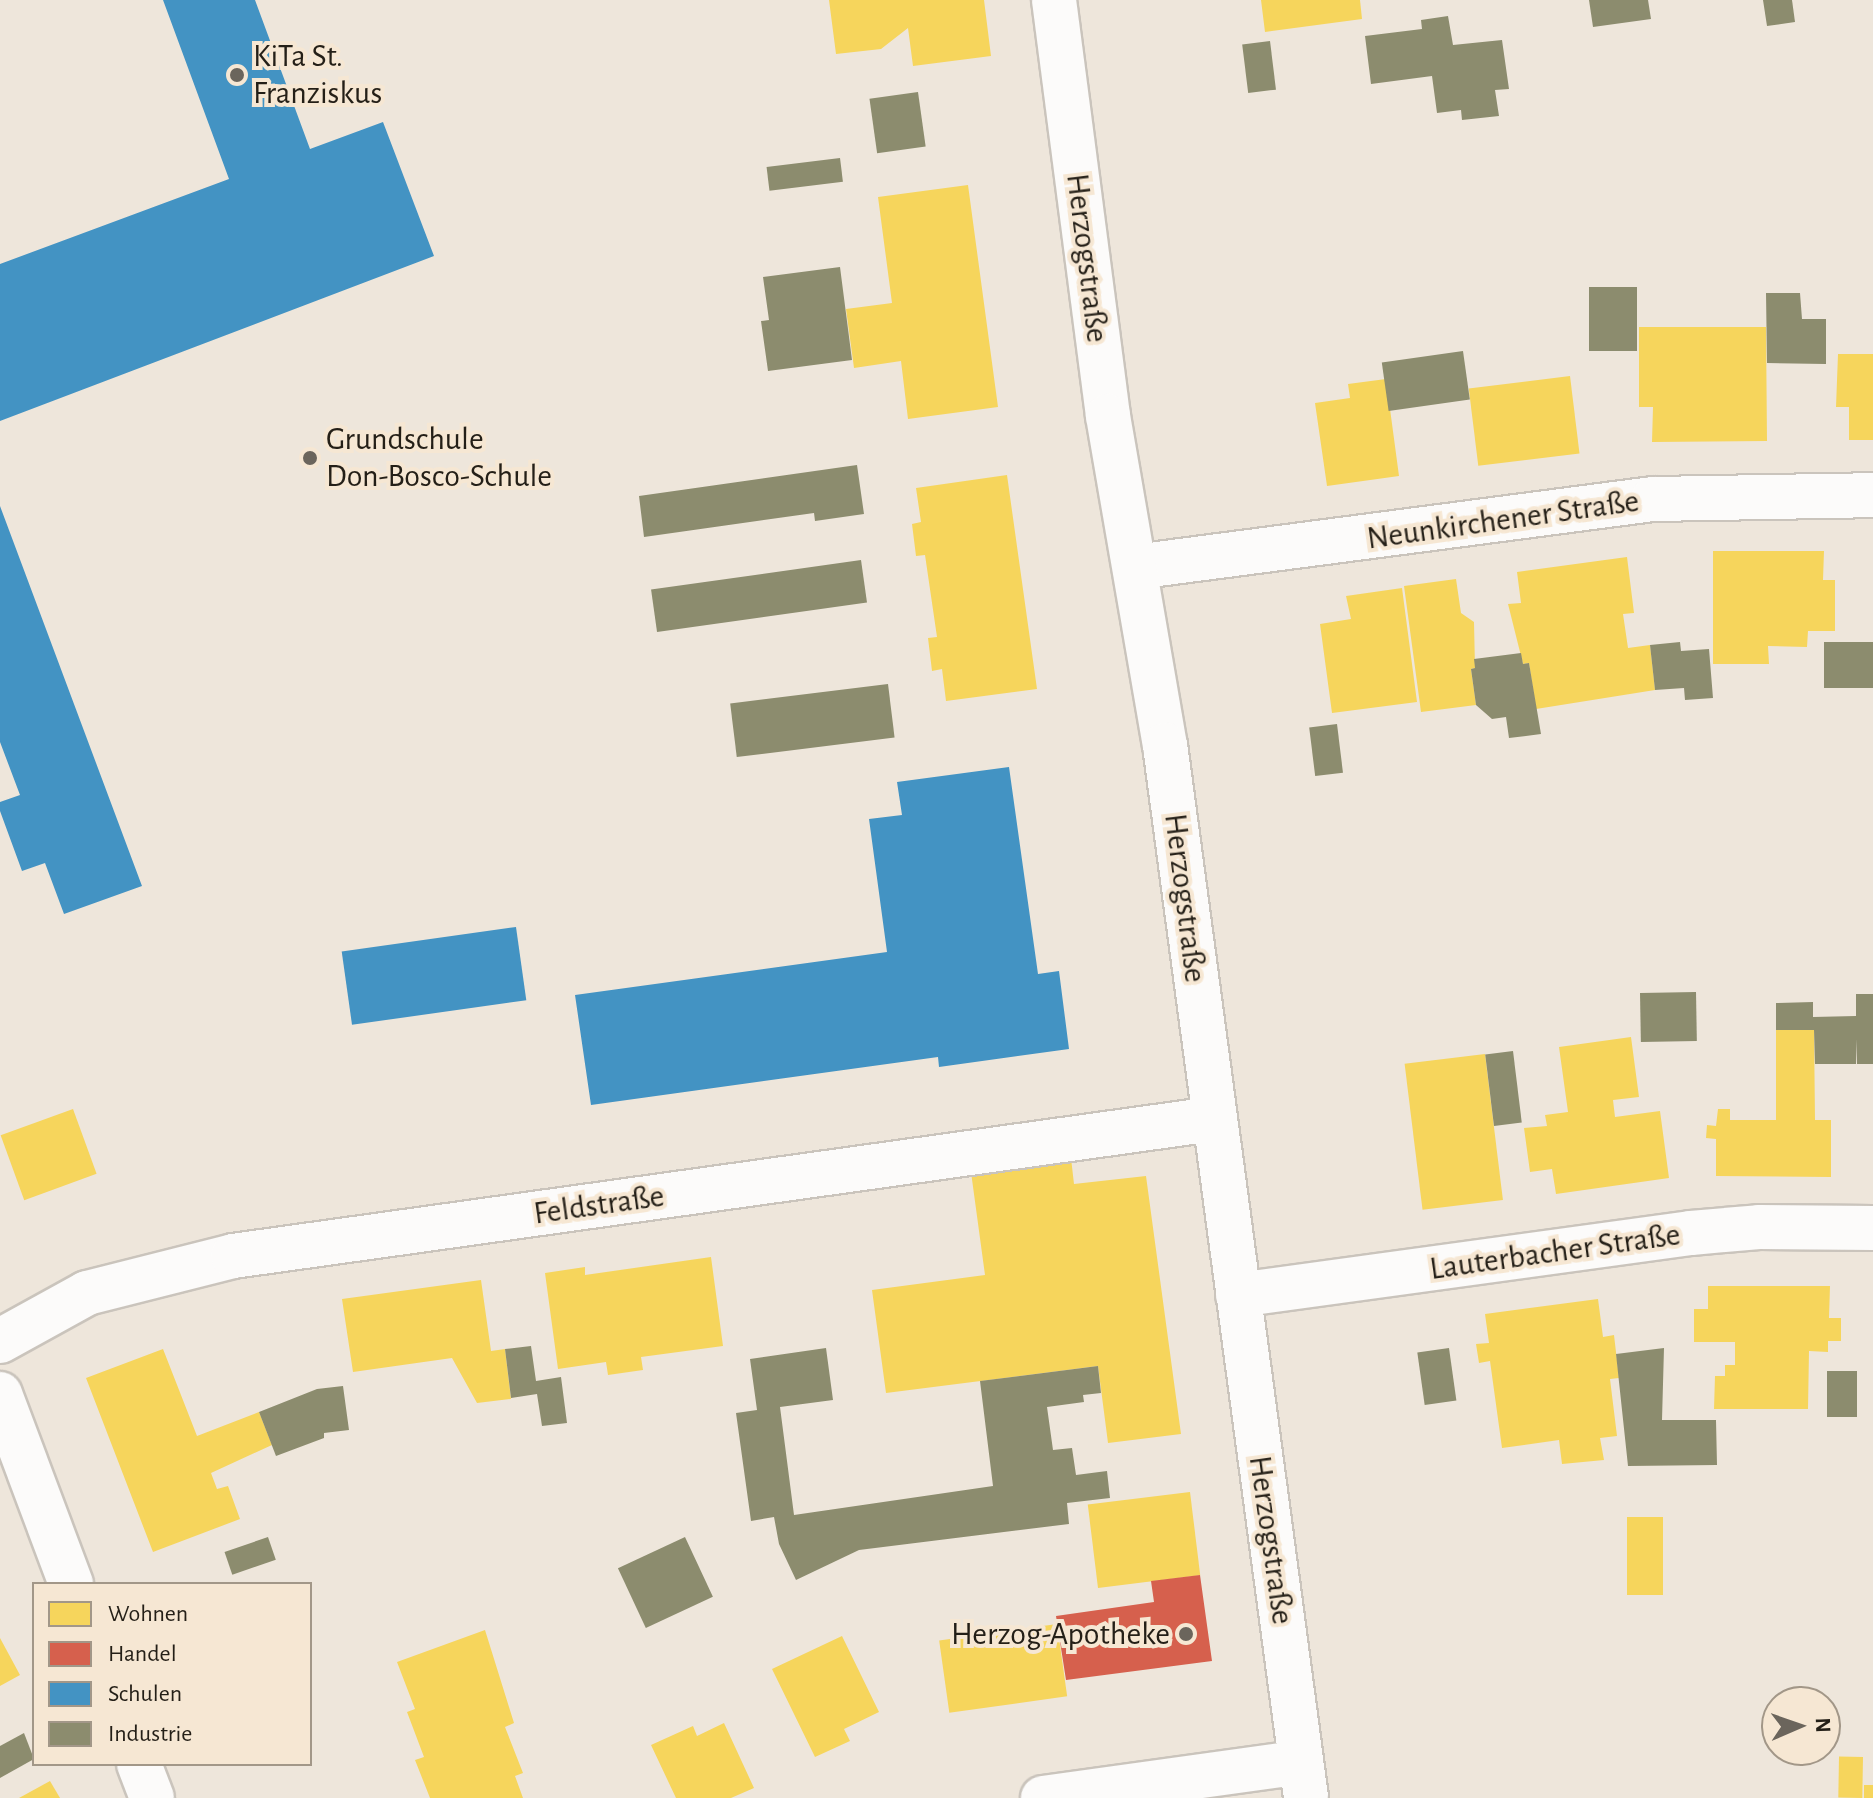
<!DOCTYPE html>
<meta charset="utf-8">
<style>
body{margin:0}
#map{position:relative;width:1873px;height:1798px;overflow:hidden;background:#eee6db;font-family:"Alegreya Sans",sans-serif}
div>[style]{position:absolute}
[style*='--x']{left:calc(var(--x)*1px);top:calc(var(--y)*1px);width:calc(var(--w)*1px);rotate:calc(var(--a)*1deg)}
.homes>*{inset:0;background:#f6d55c;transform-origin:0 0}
.shops>*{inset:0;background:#d6604d}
.schools>*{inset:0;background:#4393c3;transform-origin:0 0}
.industry>*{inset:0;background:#8c8c6e;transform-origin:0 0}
.roads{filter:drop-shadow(2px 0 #cac4bc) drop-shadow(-2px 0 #cac4bc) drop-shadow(0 2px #cac4bc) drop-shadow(0 -2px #cac4bc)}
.street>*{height:44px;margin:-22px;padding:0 22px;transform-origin:22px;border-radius:22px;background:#fcfbfa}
.secondary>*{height:44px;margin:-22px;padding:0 22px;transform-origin:22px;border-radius:22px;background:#fcfbfa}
.dots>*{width:22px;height:22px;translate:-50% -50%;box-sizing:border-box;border:4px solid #f6e7d3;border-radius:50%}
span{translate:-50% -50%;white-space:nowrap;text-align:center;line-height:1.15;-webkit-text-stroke:8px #f6e7d3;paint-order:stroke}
.poi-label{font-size:32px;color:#241f17}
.left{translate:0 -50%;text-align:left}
.right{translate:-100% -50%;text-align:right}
.street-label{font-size:32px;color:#241f17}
.legend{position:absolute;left:32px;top:1582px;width:280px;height:184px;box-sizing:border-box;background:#f6e7d3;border:2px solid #a29788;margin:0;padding:10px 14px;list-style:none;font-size:24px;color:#241f17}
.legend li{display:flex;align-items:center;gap:16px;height:40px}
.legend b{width:40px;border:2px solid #a29788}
.north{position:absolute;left:1761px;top:1686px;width:80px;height:80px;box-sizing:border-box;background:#f6e7d3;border:2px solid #a29788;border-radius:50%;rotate:88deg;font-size:22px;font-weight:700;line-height:32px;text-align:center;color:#241f17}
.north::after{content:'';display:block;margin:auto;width:28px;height:36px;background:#6b655c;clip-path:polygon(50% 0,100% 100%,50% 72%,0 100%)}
</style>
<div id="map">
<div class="homes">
<i style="clip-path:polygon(829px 0,984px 0,991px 56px,913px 66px,908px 28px,881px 49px,836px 54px)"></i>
<i style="clip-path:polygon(1261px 0,1360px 0,1362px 19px,1265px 32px)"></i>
<i style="clip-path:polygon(968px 185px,998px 407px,908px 419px,901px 361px,854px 368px,846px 309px,892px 303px,878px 197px)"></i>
<i style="clip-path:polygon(1639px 327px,1766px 327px,1767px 441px,1652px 442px,1653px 407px,1639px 407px)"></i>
<i style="clip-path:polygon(1838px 354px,1873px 354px,1873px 440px,1849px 440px,1849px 407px,1836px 407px)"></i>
<i style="left:1570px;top:376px;width:78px;height:102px;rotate:83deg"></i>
<i style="clip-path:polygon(1386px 379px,1399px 476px,1327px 486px,1315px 403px,1350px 398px,1348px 384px)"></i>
<i style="clip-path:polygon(1007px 475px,1037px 689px,946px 701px,942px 669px,932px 671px,928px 638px,937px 637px,925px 555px,916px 556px,912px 524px,921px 522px,916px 488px)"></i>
<i style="clip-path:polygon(1713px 551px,1824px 551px,1823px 580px,1835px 580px,1835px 631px,1808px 631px,1807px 647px,1768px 646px,1769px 664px,1713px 664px)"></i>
<i style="clip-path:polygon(1627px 557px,1634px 613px,1623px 614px,1628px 648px,1650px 645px,1655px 690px,1536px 709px,1529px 663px,1523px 664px,1508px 604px,1521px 603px,1517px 572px)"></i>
<i style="clip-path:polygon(1456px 579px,1461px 613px,1474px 622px,1475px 668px,1471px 669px,1476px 705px,1421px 712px,1404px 586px)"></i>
<i style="clip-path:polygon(1402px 588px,1417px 702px,1332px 713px,1320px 624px,1351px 619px,1346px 596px)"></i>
<i style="clip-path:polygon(1776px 1030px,1814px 1030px,1815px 1120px,1831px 1120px,1831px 1177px,1716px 1176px,1716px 1139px,1706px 1138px,1707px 1125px,1716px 1126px,1718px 1109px,1730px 1109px,1730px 1120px,1776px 1120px)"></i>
<i style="clip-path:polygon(1631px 1037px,1639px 1097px,1613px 1100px,1615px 1117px,1660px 1111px,1669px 1178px,1556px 1194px,1552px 1169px,1530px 1172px,1524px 1128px,1547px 1126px,1545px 1115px,1568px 1112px,1559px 1047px)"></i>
<i style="left:1485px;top:1054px;width:147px;height:81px;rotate:83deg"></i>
<i style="left:73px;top:1109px;width:69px;height:77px;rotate:70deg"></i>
<i style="clip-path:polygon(1071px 1158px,1074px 1184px,1146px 1176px,1181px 1434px,1108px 1443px,1098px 1366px,886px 1393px,872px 1290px,985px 1275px,971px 1172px)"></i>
<i style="clip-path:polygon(711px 1257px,723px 1346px,641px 1357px,643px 1370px,608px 1375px,606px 1362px,558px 1369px,545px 1273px,585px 1267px,585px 1275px)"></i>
<i style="clip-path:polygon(481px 1280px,491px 1351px,505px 1349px,511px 1399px,477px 1403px,452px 1358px,353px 1372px,342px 1299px)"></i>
<i style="clip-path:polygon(1708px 1286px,1830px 1286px,1829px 1318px,1841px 1318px,1841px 1341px,1828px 1341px,1828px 1352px,1809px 1351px,1808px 1409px,1714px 1409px,1715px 1376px,1725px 1376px,1725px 1365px,1735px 1365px,1735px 1342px,1694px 1342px,1694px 1309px,1708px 1309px)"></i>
<i style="clip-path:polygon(1598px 1299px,1603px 1337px,1614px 1335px,1619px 1378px,1610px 1379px,1617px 1436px,1600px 1438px,1604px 1460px,1562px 1464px,1559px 1440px,1502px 1448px,1490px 1361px,1479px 1363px,1476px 1344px,1489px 1343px,1485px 1314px)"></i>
<i style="clip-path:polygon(163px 1349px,197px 1436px,259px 1412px,272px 1445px,211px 1473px,217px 1489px,228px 1486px,240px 1519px,153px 1552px,86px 1378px)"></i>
<i style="left:1190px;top:1492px;width:84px;height:103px;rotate:83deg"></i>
<i style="left:1627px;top:1517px;width:36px;height:78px"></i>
<i style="left:1057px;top:1624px;width:73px;height:119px;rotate:82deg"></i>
<i style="clip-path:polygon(485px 1630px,514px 1723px,505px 1727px,523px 1773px,515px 1776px,523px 1798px,430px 1798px,415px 1760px,424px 1757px,407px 1712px,415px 1709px,397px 1662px)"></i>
<i style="clip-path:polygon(842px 1636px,879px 1712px,844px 1729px,850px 1741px,815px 1757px,772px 1669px)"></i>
<i style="clip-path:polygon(0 1638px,20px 1675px,0 1686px)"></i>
<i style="clip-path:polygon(724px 1723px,754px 1788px,731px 1798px,676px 1798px,651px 1745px,693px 1726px,697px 1736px)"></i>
<i style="left:1863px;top:1757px;width:41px;height:24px;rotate:91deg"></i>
<i style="clip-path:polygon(50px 1781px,60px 1798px,19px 1798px)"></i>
<i style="left:1864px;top:1785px;width:9px;height:13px"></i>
</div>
<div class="shops">
<i style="clip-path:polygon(1200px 1575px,1212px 1661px,1066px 1680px,1056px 1616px,1154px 1602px,1151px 1581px)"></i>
</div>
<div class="schools">
<i style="clip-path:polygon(163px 0,255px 0,310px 149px,383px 122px,434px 256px,0 421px,0 264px,229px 179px)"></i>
<i style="clip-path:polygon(0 506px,142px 886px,64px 914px,45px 863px,22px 871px,0 811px,0 802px,20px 795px,0 742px)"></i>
<i style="clip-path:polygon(1009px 767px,1038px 974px,1059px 971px,1069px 1049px,939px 1067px,938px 1057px,591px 1105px,575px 995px,887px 952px,869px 819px,902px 815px,897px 782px)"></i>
<i style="left:516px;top:927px;width:74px;height:176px;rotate:82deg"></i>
</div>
<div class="industry">
<i style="clip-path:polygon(1589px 0,1648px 0,1651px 19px,1593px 27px)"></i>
<i style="clip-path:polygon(1763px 0,1792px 0,1795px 22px,1767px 26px)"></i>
<i style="clip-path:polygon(1448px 16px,1453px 45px,1502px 40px,1509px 89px,1495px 90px,1499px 116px,1462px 120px,1461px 110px,1437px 113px,1432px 76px,1371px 84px,1365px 36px,1422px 29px,1421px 20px)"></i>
<i style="left:1270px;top:41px;width:49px;height:28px;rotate:83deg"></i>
<i style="left:918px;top:92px;width:55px;height:49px;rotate:82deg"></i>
<i style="left:840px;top:158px;width:24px;height:74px;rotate:83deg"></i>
<i style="clip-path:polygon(840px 267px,852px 360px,768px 371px,761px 321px,769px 320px,763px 277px)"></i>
<i style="left:1589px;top:287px;width:48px;height:64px"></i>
<i style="clip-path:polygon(1766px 293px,1800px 293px,1802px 319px,1826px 319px,1826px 364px,1767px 363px)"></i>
<i style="left:1463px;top:351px;width:49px;height:82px;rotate:82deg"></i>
<i style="clip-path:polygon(857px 465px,864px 514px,815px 521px,814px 513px,644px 537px,639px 496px)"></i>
<i style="left:861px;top:560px;width:43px;height:212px;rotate:82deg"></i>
<i style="clip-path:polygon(1680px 642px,1681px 651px,1709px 649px,1713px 698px,1685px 700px,1684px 688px,1655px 690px,1650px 645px)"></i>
<i style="left:1824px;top:642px;width:49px;height:46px"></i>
<i style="clip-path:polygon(1521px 653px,1523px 664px,1529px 663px,1541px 734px,1509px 738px,1506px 717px,1492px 719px,1476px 705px,1471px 669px,1475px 668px,1474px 659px)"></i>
<i style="left:888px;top:684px;width:54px;height:159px;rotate:83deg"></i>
<i style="left:1337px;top:724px;width:49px;height:28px;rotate:83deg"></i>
<i style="left:1696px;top:992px;width:49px;height:56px;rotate:89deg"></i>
<i style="clip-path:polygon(1856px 994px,1873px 994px,1873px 1064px,1857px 1064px,1857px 1039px,1856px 1064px,1815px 1064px,1814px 1030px,1776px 1030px,1776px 1003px,1813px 1002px,1813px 1017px,1856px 1016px)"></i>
<i style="left:1513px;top:1051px;width:72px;height:28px;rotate:83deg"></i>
<i style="clip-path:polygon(531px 1346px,536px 1381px,561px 1377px,567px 1423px,542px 1426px,537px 1394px,511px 1398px,505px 1349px)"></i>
<i style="clip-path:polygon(826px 1348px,833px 1400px,780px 1407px,794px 1515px,993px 1486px,980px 1381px,1098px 1366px,1101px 1393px,1083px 1395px,1084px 1402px,1047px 1407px,1053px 1450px,1072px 1448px,1076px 1475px,1107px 1471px,1110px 1498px,1067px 1503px,1069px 1524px,859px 1550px,796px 1580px,779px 1544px,774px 1517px,751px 1521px,736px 1413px,757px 1410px,750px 1359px)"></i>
<i style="left:1449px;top:1348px;width:53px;height:32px;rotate:82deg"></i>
<i style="clip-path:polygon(1664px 1348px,1662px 1420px,1716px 1420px,1717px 1465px,1628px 1466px,1616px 1354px)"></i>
<i style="left:1827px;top:1371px;width:30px;height:46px"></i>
<i style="clip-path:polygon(343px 1386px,349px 1430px,324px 1433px,324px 1438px,276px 1456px,259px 1412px,317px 1389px)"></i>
<i style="left:268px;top:1537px;width:24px;height:46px;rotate:71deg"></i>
<i style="left:685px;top:1537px;width:66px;height:74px;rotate:65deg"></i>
<i style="clip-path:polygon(24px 1733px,34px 1759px,0 1778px,0 1746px)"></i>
</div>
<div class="roads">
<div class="street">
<i style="--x:1135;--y:567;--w:522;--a:-7.48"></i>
<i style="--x:1653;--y:499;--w:220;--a:-1"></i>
<i style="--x:1238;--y:1295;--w:457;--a:-7.8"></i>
<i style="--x:1691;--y:1233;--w:68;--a:-5"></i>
<i style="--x:1759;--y:1227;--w:114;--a:0.5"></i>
<i style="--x:0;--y:1341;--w:99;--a:-28.9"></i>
<i style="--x:87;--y:1293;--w:151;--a:-14.2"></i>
<i style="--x:233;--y:1256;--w:990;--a:-7.96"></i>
<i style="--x:0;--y:1394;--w:203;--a:69.5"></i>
<i style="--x:139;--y:1764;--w:36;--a:69"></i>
<i style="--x:1043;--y:1798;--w:260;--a:-7.9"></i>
</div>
<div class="secondary">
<i style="--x:1054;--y:0;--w:419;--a:82.6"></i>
<i style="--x:1108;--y:416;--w:334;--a:80.2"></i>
<i style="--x:1165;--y:745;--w:1062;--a:82.37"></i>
</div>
</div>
<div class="dots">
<i style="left:237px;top:75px;background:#6b655c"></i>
<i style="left:310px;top:458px;background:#6b655c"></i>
<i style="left:1186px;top:1634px;background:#6b655c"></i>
</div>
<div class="poi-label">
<span class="left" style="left:253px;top:75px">KiTa St.<br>Franziskus</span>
<span class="left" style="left:326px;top:458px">Grundschule<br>Don-Bosco-Schule</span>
<span class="right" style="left:1170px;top:1634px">Herzog-Apotheke</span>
</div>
<div class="street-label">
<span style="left:1087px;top:258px;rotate:83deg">Herzogstraße</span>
<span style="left:1503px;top:520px;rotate:-8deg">Neunkirchener Straße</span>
<span style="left:1185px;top:898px;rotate:83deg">Herzogstraße</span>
<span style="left:599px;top:1205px;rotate:-8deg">Feldstraße</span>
<span style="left:1555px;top:1252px;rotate:-8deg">Lauterbacher Straße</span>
<span style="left:1271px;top:1540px;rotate:82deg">Herzogstraße</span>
</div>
<ul class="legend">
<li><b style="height:22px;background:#f6d55c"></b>Wohnen</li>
<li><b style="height:22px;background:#d6604d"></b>Handel</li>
<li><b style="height:22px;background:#4393c3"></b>Schulen</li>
<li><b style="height:22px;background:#8c8c6e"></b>Industrie</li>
</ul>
<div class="north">N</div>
</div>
